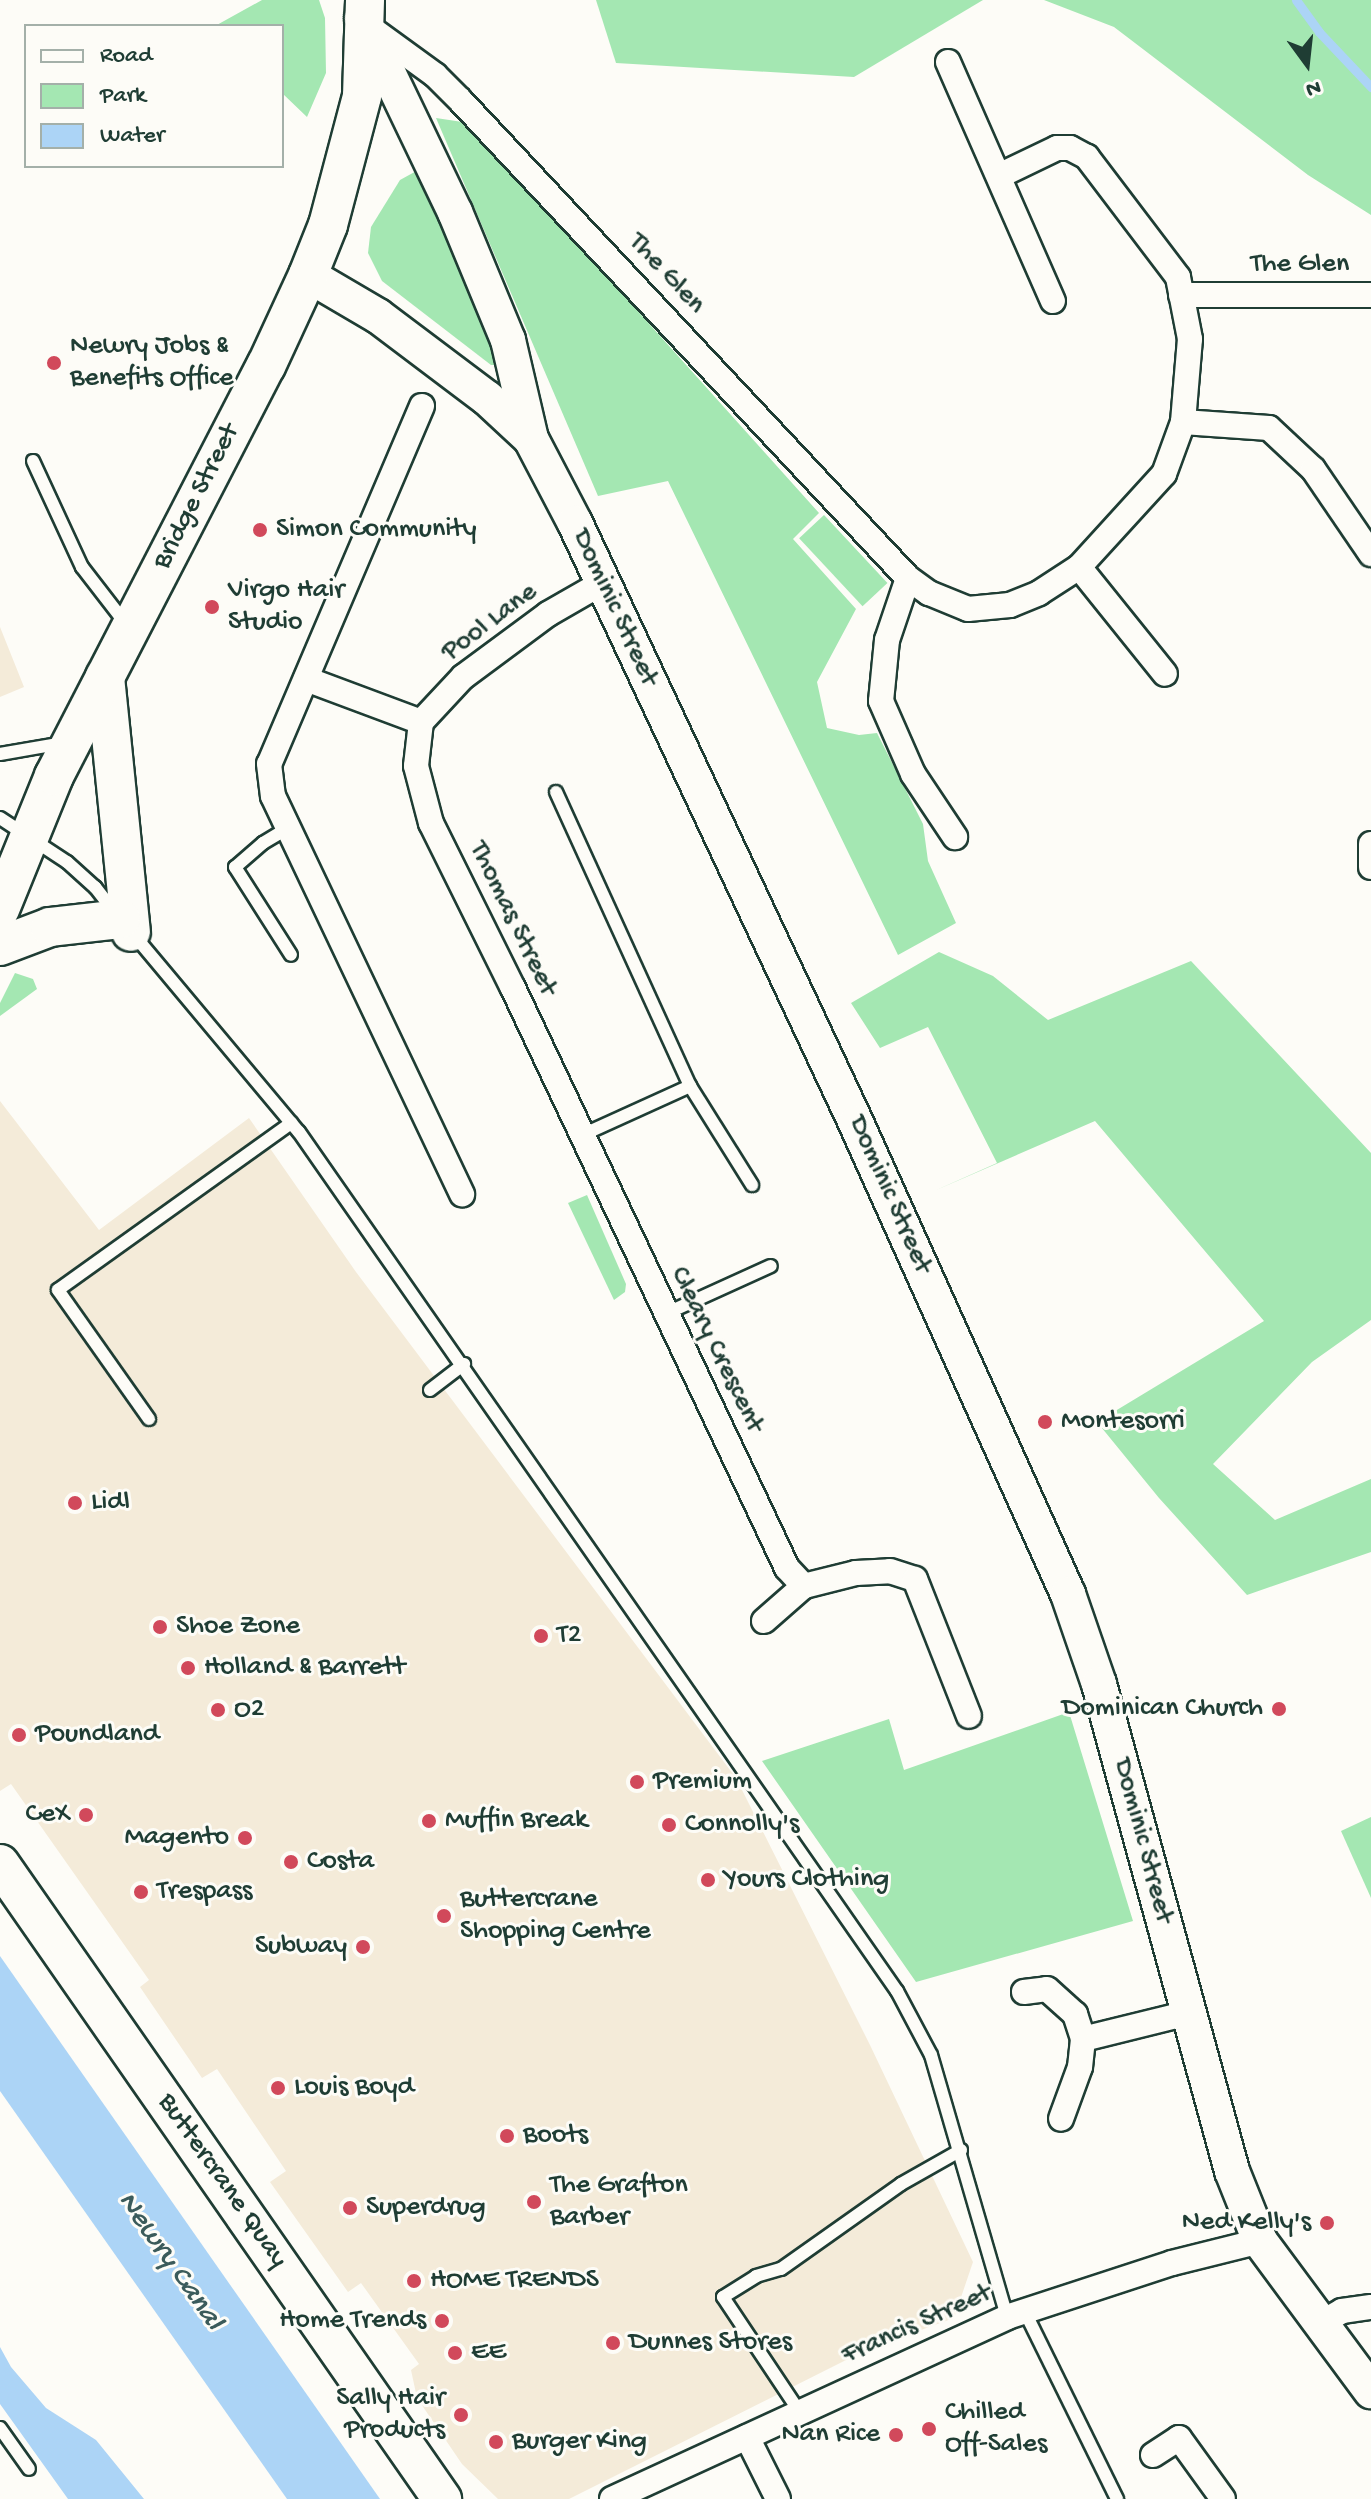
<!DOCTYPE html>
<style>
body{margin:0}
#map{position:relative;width:1371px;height:2499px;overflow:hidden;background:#fdfcf7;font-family:"Gochi Hand",sans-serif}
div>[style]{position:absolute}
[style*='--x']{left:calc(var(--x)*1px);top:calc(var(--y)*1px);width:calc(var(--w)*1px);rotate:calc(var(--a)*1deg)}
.built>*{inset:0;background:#f4ebd9}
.green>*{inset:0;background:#a4e7b2;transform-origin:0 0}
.water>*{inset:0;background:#acd4f6}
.stream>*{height:9px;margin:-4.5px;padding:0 4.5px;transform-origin:4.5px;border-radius:4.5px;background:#acd4f6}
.roads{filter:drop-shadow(2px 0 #1f3d34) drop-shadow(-2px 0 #1f3d34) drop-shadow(0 2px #1f3d34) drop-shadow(0 -2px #1f3d34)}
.lane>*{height:12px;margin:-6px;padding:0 6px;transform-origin:6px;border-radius:6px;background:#fdfcf7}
.street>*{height:24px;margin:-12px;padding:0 12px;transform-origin:12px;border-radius:12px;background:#fdfcf7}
.secondary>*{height:34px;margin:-17px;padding:0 17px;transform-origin:17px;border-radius:17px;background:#fdfcf7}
.primary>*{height:38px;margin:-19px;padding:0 19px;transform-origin:19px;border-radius:19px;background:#fdfcf7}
.dots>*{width:22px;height:22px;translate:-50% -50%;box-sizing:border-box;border:4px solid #fdfcf7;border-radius:50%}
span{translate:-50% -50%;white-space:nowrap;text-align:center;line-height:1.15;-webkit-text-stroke:6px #fdfcf7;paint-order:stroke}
.street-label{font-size:28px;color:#1f3d34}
.poi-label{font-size:28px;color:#1f3d34}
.left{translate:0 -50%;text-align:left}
.right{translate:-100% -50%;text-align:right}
.water-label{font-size:30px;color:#3b5b5b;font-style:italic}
.legend{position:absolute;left:24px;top:24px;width:260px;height:144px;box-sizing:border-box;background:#fdfcf7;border:2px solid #a4b0a9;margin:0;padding:10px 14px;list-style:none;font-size:24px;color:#1f3d34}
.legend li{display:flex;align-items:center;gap:16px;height:40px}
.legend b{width:40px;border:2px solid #a4b0a9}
.north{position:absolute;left:1267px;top:24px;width:80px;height:80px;-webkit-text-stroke:6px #fdfcf7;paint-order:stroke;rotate:165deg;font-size:22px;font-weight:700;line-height:32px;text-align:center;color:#1f3d34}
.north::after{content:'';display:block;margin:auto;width:28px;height:36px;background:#1f3d34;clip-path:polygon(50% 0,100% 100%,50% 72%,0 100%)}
</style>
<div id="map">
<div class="built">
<i style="clip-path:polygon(0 627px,24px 687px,0 697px)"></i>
<i style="clip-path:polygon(0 1101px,99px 1230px,249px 1118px,356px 1272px,736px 1778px,870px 2045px,973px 2262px,954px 2318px,866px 2350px,569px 2499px,498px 2499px,462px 2464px,417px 2398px,411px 2370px,419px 2364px,361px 2283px,348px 2292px,270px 2182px,286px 2171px,217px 2069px,202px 2078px,140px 1987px,149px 1980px,11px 1784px,0 1791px)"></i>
</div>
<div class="green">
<i style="clip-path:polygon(262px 0,319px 0,325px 18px,326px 73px,307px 117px,282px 93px,282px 26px,215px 26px)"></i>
<i style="clip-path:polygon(596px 0,983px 0,854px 77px,616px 63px)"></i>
<i style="clip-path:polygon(1044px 0,1371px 0,1371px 215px,1308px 175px,1114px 27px)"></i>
<i style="clip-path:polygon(436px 118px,469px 123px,819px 513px,793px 539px,856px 609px,817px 682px,827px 728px,859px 735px,877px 733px,923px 824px,928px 861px,956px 923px,898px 955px,668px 481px,598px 496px)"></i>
<i style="clip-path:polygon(420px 169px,503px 365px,491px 365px,382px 281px,368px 253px,371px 227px,400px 180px)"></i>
<i style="left:824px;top:515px;width:93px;height:34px;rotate:47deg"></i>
<i style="clip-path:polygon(939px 952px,993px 976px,1048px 1020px,1191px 961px,1371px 1153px,1371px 1320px,1312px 1362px,1213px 1464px,1275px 1520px,1371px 1479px,1371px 1552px,1247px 1595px,1159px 1498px,1097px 1422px,1264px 1321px,1095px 1121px,934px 1191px,997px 1163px,928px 1027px,880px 1048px,851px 1003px)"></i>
<i style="clip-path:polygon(15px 973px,33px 979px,37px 989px,0 1016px,0 1003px)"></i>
<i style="clip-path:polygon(587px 1195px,626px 1284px,625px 1292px,614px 1300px,568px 1203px)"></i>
<i style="clip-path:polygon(1069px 1712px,1133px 1921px,916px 1982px,762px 1761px,889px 1719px,904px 1770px)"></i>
<i style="clip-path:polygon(1371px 1817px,1371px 1898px,1341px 1831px)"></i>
</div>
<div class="water">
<i style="clip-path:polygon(0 1956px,380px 2499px,287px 2499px,0 2091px)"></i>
<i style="clip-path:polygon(0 2347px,11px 2367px,46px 2408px,96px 2440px,144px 2499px,68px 2499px,0 2404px)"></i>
</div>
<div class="stream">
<i style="--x:1296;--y:0;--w:39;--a:54"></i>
<i style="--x:1319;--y:32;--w:76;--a:46.6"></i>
</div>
<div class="roads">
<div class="lane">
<i style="--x:33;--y:461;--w:117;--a:65.2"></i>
<i style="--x:82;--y:567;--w:72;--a:52.3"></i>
<i style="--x:0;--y:754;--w:65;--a:-9.8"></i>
<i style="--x:556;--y:792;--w:323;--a:65.5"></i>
<i style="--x:690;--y:1086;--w:117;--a:57.9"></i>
<i style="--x:0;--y:818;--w:80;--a:33.3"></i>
<i style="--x:67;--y:862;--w:38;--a:42"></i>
<i style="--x:95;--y:887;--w:36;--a:52"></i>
<i style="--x:288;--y:828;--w:29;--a:149"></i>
<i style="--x:263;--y:843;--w:37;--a:139"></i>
<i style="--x:235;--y:867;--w:104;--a:57.5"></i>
<i style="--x:134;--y:935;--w:257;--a:50.1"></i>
<i style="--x:299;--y:1132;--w:1047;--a:55.16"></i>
<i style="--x:897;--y:1991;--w:72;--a:62"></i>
<i style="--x:931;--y:2055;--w:273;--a:73.8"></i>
<i style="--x:580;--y:1136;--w:121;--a:-24.4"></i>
<i style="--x:665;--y:1314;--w:116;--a:-24.4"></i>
<i style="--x:430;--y:1390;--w:43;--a:-37.4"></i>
<i style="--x:149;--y:1419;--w:158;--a:-125.2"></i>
<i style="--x:58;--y:1290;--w:287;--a:-35.6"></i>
<i style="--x:1024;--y:2310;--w:211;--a:63.8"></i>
<i style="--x:799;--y:2411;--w:137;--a:-123.7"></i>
<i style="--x:723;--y:2297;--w:39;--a:-32"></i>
<i style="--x:756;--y:2276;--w:26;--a:-16"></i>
<i style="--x:781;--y:2269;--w:147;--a:-35.3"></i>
<i style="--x:901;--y:2184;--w:69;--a:-29.5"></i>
<i style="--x:0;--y:2428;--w:50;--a:54.7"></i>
</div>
<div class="street">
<i style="--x:369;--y:27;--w:82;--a:36"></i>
<i style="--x:435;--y:75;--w:35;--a:45"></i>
<i style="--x:460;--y:100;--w:655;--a:46.86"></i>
<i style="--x:908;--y:578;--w:26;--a:36"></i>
<i style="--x:929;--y:593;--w:42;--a:22.3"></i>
<i style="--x:968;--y:609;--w:42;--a:-5.4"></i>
<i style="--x:1010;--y:605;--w:31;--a:-22"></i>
<i style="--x:1039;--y:593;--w:48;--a:-33"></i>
<i style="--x:1079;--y:567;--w:126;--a:-47.6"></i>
<i style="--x:1164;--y:474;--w:55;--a:-69.9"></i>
<i style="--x:1183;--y:422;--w:83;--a:-85.2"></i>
<i style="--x:1190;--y:339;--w:63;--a:-101"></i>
<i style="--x:1178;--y:277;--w:151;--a:-127.2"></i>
<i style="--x:1087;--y:157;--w:19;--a:-152"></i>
<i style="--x:1070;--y:148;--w:13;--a:180"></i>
<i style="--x:1057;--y:148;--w:62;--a:154.3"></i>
<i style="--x:948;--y:62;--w:261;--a:66.3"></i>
<i style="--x:1181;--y:295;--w:190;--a:0"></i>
<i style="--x:422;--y:406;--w:389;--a:113.1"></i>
<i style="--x:269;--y:764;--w:32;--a:83"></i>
<i style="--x:273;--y:796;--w:441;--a:64.6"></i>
<i style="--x:1183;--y:422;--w:86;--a:4"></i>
<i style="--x:1269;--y:428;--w:60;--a:43"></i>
<i style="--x:1313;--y:469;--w:103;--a:55.7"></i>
<i style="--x:1079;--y:567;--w:137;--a:51.2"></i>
<i style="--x:908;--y:578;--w:65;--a:108.7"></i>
<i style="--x:887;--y:640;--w:61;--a:95.6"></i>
<i style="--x:881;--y:701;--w:80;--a:66.3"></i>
<i style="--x:913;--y:774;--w:76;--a:56.3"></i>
<i style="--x:306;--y:679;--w:123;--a:20.5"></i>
<i style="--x:421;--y:722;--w:44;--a:96.5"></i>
<i style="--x:416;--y:766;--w:59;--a:75.3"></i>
<i style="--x:431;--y:823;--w:184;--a:63.6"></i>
<i style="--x:513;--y:988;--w:641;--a:64.71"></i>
<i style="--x:787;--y:1568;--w:25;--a:47"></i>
<i style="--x:421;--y:722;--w:62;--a:-47"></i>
<i style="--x:463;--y:677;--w:106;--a:-36.5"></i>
<i style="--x:548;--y:614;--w:62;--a:-29.9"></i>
<i style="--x:1371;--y:844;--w:23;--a:90"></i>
<i style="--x:764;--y:1621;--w:53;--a:-41.2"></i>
<i style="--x:804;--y:1586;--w:54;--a:-14"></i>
<i style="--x:856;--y:1573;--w:34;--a:-3"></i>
<i style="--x:890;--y:1571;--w:26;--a:18"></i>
<i style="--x:915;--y:1579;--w:147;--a:68.5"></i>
<i style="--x:1024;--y:1992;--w:23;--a:-7"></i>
<i style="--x:1047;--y:1989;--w:38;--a:42"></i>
<i style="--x:1075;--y:2014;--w:26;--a:72"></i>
<i style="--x:1083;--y:2039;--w:28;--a:96"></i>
<i style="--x:1080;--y:2067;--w:55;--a:110.1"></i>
<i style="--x:1083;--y:2039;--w:108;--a:-13.9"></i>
<i style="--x:1323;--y:2322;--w:22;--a:-30"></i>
<i style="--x:1342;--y:2311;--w:29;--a:-8"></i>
<i style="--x:747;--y:2437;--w:69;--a:63.4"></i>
<i style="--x:1153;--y:2455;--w:31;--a:-33"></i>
<i style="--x:1179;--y:2438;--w:75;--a:54.2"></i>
<i style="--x:612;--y:2499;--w:435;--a:-24.7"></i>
<i style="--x:1007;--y:2317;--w:174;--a:-18.1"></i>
<i style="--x:1172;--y:2263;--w:91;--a:-14"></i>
</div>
<div class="secondary">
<i style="--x:362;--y:18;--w:215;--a:64.4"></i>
<i style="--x:455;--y:212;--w:139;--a:67.5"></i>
<i style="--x:508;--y:340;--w:102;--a:76.9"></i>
<i style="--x:308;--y:275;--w:81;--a:30.4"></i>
<i style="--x:378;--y:316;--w:136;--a:37"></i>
<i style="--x:487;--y:398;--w:60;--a:43"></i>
<i style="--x:531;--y:439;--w:95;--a:62.4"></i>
<i style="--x:575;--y:523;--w:663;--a:64.9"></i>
<i style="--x:856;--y:1123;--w:517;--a:65.77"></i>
<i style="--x:1068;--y:1594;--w:95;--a:71"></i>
<i style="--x:1099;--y:1684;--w:505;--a:74.72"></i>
<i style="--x:1232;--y:2171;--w:75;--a:68.2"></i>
<i style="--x:1260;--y:2241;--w:187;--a:53.5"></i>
</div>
<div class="primary">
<i style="--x:105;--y:677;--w:256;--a:84.2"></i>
<i style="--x:0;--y:909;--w:144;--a:-67.9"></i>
<i style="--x:54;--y:776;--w:462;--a:-62.7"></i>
<i style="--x:266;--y:366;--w:100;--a:-65.2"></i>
<i style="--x:308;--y:275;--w:54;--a:-68.2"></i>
<i style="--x:328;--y:225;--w:133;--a:-75.2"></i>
<i style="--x:362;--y:96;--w:96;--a:-88.2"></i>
<i style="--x:0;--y:946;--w:53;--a:-20.8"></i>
<i style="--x:50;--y:927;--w:71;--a:-6.4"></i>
<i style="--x:0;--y:1864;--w:774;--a:55.16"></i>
</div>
</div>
<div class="dots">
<i style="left:54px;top:363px;background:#d1495b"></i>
<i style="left:260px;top:530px;background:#d1495b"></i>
<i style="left:212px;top:607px;background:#d1495b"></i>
<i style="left:1045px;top:1422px;background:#d1495b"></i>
<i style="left:75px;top:1503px;background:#d1495b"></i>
<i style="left:160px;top:1627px;background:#d1495b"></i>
<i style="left:541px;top:1636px;background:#d1495b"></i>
<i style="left:188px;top:1668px;background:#d1495b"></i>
<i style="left:1279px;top:1709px;background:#d1495b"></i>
<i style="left:218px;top:1710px;background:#d1495b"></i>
<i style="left:19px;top:1735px;background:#d1495b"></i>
<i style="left:637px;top:1782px;background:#d1495b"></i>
<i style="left:86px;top:1815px;background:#d1495b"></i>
<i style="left:429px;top:1821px;background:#d1495b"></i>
<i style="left:669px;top:1825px;background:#d1495b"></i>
<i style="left:245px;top:1838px;background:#d1495b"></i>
<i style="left:291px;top:1862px;background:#d1495b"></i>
<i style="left:708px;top:1880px;background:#d1495b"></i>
<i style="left:141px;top:1892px;background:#d1495b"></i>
<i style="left:444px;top:1916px;background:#d1495b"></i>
<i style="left:363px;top:1947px;background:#d1495b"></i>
<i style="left:278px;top:2088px;background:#d1495b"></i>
<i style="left:507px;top:2136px;background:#d1495b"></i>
<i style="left:534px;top:2202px;background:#d1495b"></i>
<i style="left:350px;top:2208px;background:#d1495b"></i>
<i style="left:1327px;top:2223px;background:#d1495b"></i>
<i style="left:414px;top:2281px;background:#d1495b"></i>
<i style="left:442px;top:2321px;background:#d1495b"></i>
<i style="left:613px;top:2343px;background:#d1495b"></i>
<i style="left:455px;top:2353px;background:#d1495b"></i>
<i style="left:461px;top:2415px;background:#d1495b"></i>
<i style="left:929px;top:2429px;background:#d1495b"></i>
<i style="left:896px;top:2435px;background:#d1495b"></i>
<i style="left:496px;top:2442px;background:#d1495b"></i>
</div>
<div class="street-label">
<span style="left:1300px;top:265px">The Glen</span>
<span style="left:666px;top:274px;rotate:47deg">The Glen</span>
<span style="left:197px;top:497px;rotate:-63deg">Bridge Street</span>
<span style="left:614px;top:608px;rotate:65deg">Dominic Street</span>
<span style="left:490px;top:623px;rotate:-37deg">Pool Lane</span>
<span style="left:512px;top:919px;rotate:64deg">Thomas Street</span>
<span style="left:889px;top:1195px;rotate:66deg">Dominic Street</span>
<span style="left:716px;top:1350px;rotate:64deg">Cleary Crescent</span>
<span style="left:1142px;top:1841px;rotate:75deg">Dominic Street</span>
<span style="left:222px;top:2181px;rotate:55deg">Buttercrane Quay</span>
<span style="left:917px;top:2325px;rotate:-24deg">Francis Street</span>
</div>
<div class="poi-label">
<span class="left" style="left:70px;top:363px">Newry Jobs &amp;<br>Benefits Office</span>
<span class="left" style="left:276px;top:530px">Simon Community</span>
<span class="left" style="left:228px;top:607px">Virgo Hair<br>Studio</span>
<span class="left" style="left:1061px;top:1422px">Montesorri</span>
<span class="left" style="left:91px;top:1503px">Lidl</span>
<span class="left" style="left:176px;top:1627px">Shoe Zone</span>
<span class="left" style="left:557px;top:1636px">T2</span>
<span class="left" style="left:204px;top:1668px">Holland &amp; Barrett</span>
<span class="right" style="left:1263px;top:1709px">Dominican Church</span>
<span class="left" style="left:234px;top:1710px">O2</span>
<span class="left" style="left:35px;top:1735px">Poundland</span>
<span class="left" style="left:653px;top:1782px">Premium</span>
<span class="right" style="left:70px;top:1815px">CeX</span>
<span class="left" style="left:445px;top:1821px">Muffin Break</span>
<span class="left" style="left:685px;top:1825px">Connolly's</span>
<span class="right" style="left:229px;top:1838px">Magento</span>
<span class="left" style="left:307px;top:1862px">Costa</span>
<span class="left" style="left:724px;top:1880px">Yours Clothing</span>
<span class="left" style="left:157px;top:1892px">Trespass</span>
<span class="left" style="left:460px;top:1916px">Buttercrane<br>Shopping Centre</span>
<span class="right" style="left:347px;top:1947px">Subway</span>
<span class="left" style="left:294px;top:2088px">Louis Boyd</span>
<span class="left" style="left:523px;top:2136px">Boots</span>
<span class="left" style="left:550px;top:2202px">The Grafton<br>Barber</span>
<span class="left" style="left:366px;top:2208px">Superdrug</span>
<span class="right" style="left:1311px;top:2223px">Ned Kelly's</span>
<span class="left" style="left:430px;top:2281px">HOME TRENDS</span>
<span class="right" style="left:426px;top:2321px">Home Trends</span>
<span class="left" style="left:629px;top:2343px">Dunnes Stores</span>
<span class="left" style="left:471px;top:2353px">EE</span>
<span class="right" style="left:445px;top:2415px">Sally Hair<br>Products</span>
<span class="left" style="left:945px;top:2429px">Chilled<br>Off-Sales</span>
<span class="right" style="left:880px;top:2435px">Nan Rice</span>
<span class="left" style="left:512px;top:2442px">Burger King</span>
</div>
<div class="water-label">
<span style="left:169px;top:2262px;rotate:55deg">Newry Canal</span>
</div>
<ul class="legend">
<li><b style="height:10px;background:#fdfcf7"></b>Road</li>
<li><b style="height:22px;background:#a4e7b2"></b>Park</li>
<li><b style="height:22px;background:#acd4f6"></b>Water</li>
</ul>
<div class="north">N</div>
</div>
